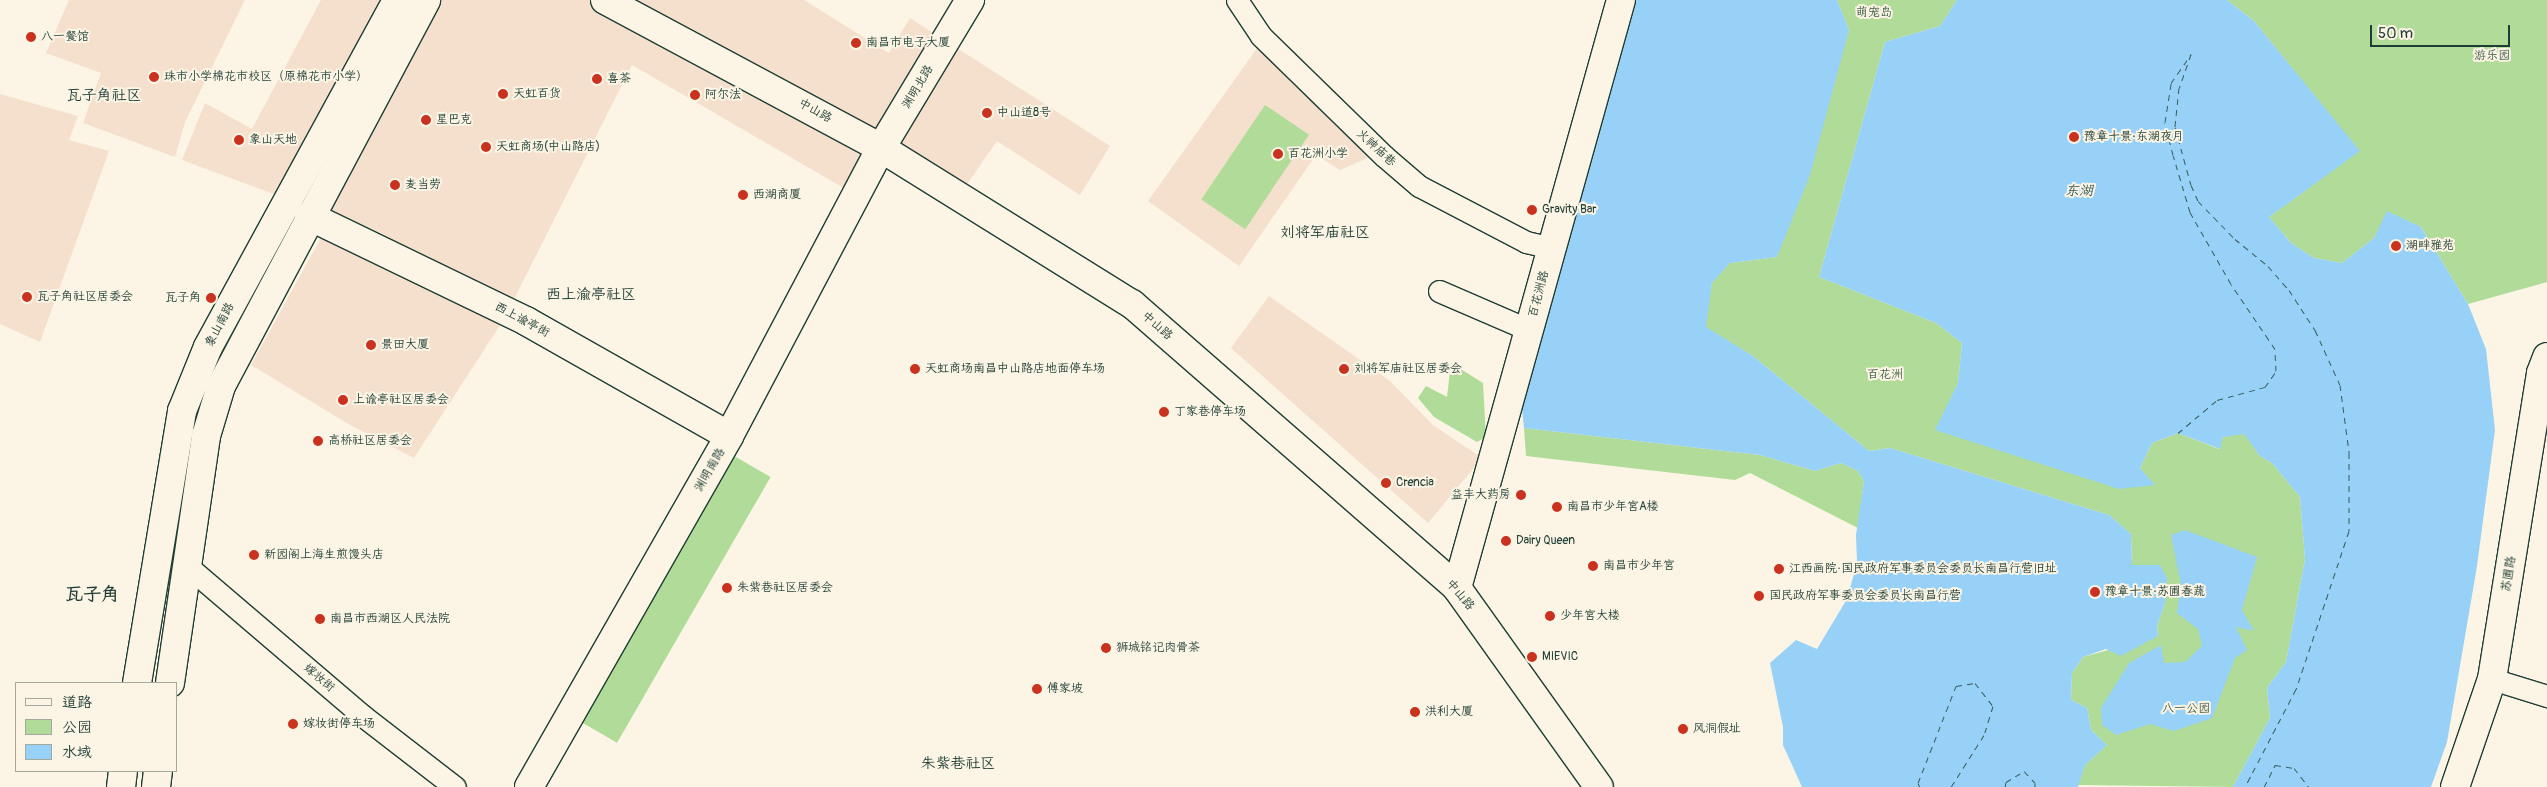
<!DOCTYPE html>
<meta charset="utf-8">
<style>
body{margin:0}
#map{position:relative;width:2547px;height:787px;overflow:hidden;background:#fcf5e5;font-family:Pangolin,"LXGW WenKai TC",sans-serif}
div>[style]{position:absolute}
[style*='--x']{left:calc(var(--x)*1px);top:calc(var(--y)*1px);width:calc(var(--w)*1px);rotate:calc(var(--a)*1deg)}
.built>*{inset:0;background:#f4e0cc}
.green>*{inset:0;background:#b1db98;transform-origin:0 0}
.water>*{inset:0;background:#97d1f7}
.ferry>*{height:1px;margin-top:-0.5px;transform-origin:0;background:repeating-linear-gradient(90deg,#375b5b 0 6px,transparent 0 11px)}
.roads{filter:drop-shadow(1px 0 #1f3d34) drop-shadow(-1px 0 #1f3d34) drop-shadow(0 1px #1f3d34) drop-shadow(0 -1px #1f3d34)}
.minor>*{height:21px;margin:-10.5px;padding:0 10.5px;transform-origin:10.5px;border-radius:10.5px;background:#fcf5e5}
.tertiary>*{height:28px;margin:-14px;padding:0 14px;transform-origin:14px;border-radius:14px;background:#fcf5e5}
.secondary>*{height:28px;margin:-14px;padding:0 14px;transform-origin:14px;border-radius:14px;background:#fcf5e5}
.primary>*{height:28px;margin:-14px;padding:0 14px;transform-origin:14px;border-radius:14px;background:#fcf5e5}
.dots>*{width:14px;height:14px;translate:-50% -50%;box-sizing:border-box;border:2px solid #fcf5e5;border-radius:50%}
span{translate:-50% -50%;white-space:nowrap;text-align:center;line-height:1.15;-webkit-text-stroke:4px #fcf5e5;paint-order:stroke}
.park-label{font-size:12px;color:#3c5d48}
.poi-label{font-size:12px;color:#1f3d34}
.left{translate:0 -50%;text-align:left}
.right{translate:-100% -50%;text-align:right}
.street-label{font-size:12px;color:#1f3d34}
.water-label{font-size:14px;color:#375b5b;font-style:italic}
.quarter-label{font-size:15px;color:#1f3d34}
.district-label{font-size:18px;color:#1f3d34;font-weight:700}
.legend{position:absolute;left:15px;top:682px;width:162px;height:90px;box-sizing:border-box;background:#fcf5e5;border:1px solid #a4ab9e;margin:0;padding:6px 9px;list-style:none;font-size:15px;color:#1f3d34}
.legend li{display:flex;align-items:center;gap:10px;height:25px}
.legend b{width:25px;border:1px solid #a4ab9e}
.scale{position:absolute;left:2370px;top:25px;width:140px;height:22px;box-sizing:border-box;border:2px solid #1f3d34;border-top:0;padding-left:6px;font-size:15px;line-height:18px;white-space:nowrap;color:#1f3d34;-webkit-text-stroke:4px #fcf5e5;paint-order:stroke}
</style>
<div id="map">
<div class="built">
<i style="clip-path:polygon(69px 0,245px 0,185px 122px,175px 157px,83px 123px,101px 73px,46px 53px)"></i>
<i style="clip-path:polygon(321px 0,804px 0,889px 53px,910px 18px,1110px 146px,1080px 195px,997px 141px,965px 187px,885px 135px,854px 194px,632px 65px,504px 319px,414px 458px,350px 425px,251px 365px,333px 216px,182px 160px,205px 103px,252px 129px)"></i>
<i style="clip-path:polygon(1260px 44px,1377px 154px,1340px 170px,1316px 155px,1239px 266px,1148px 201px)"></i>
<i style="clip-path:polygon(0 94px,78px 116px,69px 140px,109px 151px,40px 342px,0 324px)"></i>
<i style="clip-path:polygon(1269px 296px,1390px 381px,1433px 425px,1482px 458px,1428px 523px,1231px 348px)"></i>
</div>
<div class="green">
<i style="clip-path:polygon(1837px 0,1957px 0,1940px 26px,1885px 42px,1819px 277px,1936px 323px,1962px 343px,1958px 383px,1936px 430px,2154px 485px,2140px 468px,2152px 443px,2178px 433px,2219px 449px,2223px 437px,2244px 433px,2260px 456px,2272px 463px,2300px 497px,2305px 559px,2286px 662px,2267px 688px,2270px 718px,2233px 787px,2077px 785px,2085px 765px,2107px 745px,2091px 730px,2087px 708px,2071px 700px,2072px 673px,2083px 657px,2158px 636px,2157px 626px,2165px 603px,2160px 565px,2132px 565px,2131px 534px,2109px 515px,1890px 448px,1869px 451px,1753px 356px,1705px 327px,1712px 282px,1730px 263px,1777px 257px,1849px 30px)"></i>
<i style="clip-path:polygon(2227px 0,2547px 0,2547px 282px,2468px 304px,2421px 227px,2388px 212px,2374px 238px,2342px 263px,2314px 258px,2291px 243px,2269px 217px,2359px 151px,2254px 21px)"></i>
<i style="left:1265px;top:105px;width:53px;height:114px;rotate:34deg"></i>
<i style="clip-path:polygon(1451px 363px,1483px 383px,1486px 437px,1477px 442px,1434px 417px,1418px 398px,1426px 386px,1447px 397px)"></i>
<i style="clip-path:polygon(1524px 428px,1760px 455px,1815px 471px,1841px 463px,1858px 471px,1864px 481px,1858px 528px,1750px 473px,1735px 480px,1526px 456px)"></i>
<i style="left:729px;top:453px;width:48px;height:307px;rotate:30deg"></i>
</div>
<div class="water">
<i style="clip-path:polygon(1636px 0,1837px 0,1849px 30px,1810px 175px,1777px 257px,1730px 263px,1712px 283px,1706px 327px,1753px 356px,1869px 451px,1890px 448px,2109px 515px,2131px 534px,2132px 565px,2160px 565px,2167px 578px,2165px 603px,2157px 626px,2158px 636px,2121px 656px,2106px 649px,2083px 657px,2072px 673px,2071px 700px,2087px 708px,2091px 730px,2107px 745px,2085px 765px,2078px 787px,1802px 787px,1783px 745px,1783px 727px,1770px 663px,1796px 640px,1817px 649px,1847px 599px,1857px 563px,1856px 535px,1864px 481px,1858px 471px,1841px 463px,1815px 471px,1760px 455px,1524px 428px,1522px 409px)"></i>
<i style="clip-path:polygon(1957px 0,2227px 0,2254px 21px,2360px 151px,2269px 217px,2291px 243px,2314px 258px,2342px 263px,2374px 238px,2387px 211px,2421px 227px,2468px 304px,2486px 349px,2495px 430px,2477px 566px,2447px 742px,2431px 787px,2233px 787px,2270px 718px,2267px 688px,2286px 662px,2305px 559px,2300px 497px,2272px 463px,2260px 456px,2244px 434px,2223px 437px,2220px 449px,2178px 433px,2152px 443px,2140px 468px,2155px 485px,2119px 489px,1935px 430px,1958px 383px,1962px 343px,1936px 323px,1819px 277px,1885px 42px,1940px 26px)"></i>
<i style="clip-path:polygon(2185px 530px,2257px 557px,2242px 610px,2254px 631px,2236px 627px,2247px 650px,2235px 658px,2212px 718px,2174px 731px,2150px 724px,2116px 735px,2102px 725px,2101px 708px,2129px 663px,2161px 645px,2164px 663px,2185px 662px,2202px 646px,2198px 629px,2177px 613px,2181px 585px,2171px 535px)"></i>
</div>
<div class="ferry">
<i style="--x:2178;--y:433;--w:51;--a:-40.2"></i>
<i style="--x:2217;--y:400;--w:50;--a:-15.2"></i>
<i style="--x:2265;--y:387;--w:19;--a:-55"></i>
<i style="--x:2276;--y:371;--w:22;--a:-93"></i>
<i style="--x:2275;--y:349;--w:78;--a:-124.1"></i>
<i style="--x:2231;--y:284;--w:83;--a:-119.7"></i>
<i style="--x:2190;--y:212;--w:59;--a:-106.6"></i>
<i style="--x:2173;--y:155;--w:34;--a:-104"></i>
<i style="--x:2165;--y:122;--w:39;--a:-81"></i>
<i style="--x:2171;--y:83;--w:35;--a:-55"></i>
<i style="--x:2191;--y:54;--w:36;--a:109"></i>
<i style="--x:2179;--y:88;--w:39;--a:96"></i>
<i style="--x:2175;--y:127;--w:60;--a:74.6"></i>
<i style="--x:2191;--y:185;--w:17;--a:66"></i>
<i style="--x:2198;--y:201;--w:53;--a:45.8"></i>
<i style="--x:2235;--y:239;--w:43;--a:39.3"></i>
<i style="--x:2268;--y:266;--w:32;--a:49"></i>
<i style="--x:2289;--y:290;--w:48;--a:57"></i>
<i style="--x:2315;--y:330;--w:60;--a:65.6"></i>
<i style="--x:2340;--y:385;--w:68;--a:82.3"></i>
<i style="--x:2349;--y:452;--w:79;--a:90"></i>
<i style="--x:2349;--y:531;--w:167;--a:108.5"></i>
<i style="--x:2296;--y:689;--w:110;--a:117.5"></i>
<i style="--x:1920;--y:787;--w:4;--a:-117"></i>
<i style="--x:1918;--y:783;--w:104;--a:-68.6"></i>
<i style="--x:1956;--y:686;--w:19;--a:-9"></i>
<i style="--x:1975;--y:683;--w:29;--a:52"></i>
<i style="--x:1993;--y:706;--w:30;--a:107"></i>
<i style="--x:1984;--y:735;--w:62;--a:122.4"></i>
<i style="--x:2005;--y:787;--w:5;--a:-79"></i>
<i style="--x:2006;--y:782;--w:21;--a:-31"></i>
<i style="--x:2024;--y:771;--w:16;--a:47"></i>
<i style="--x:2035;--y:783;--w:4;--a:90"></i>
<i style="--x:2264;--y:787;--w:25;--a:-63"></i>
<i style="--x:2275;--y:765;--w:19;--a:9"></i>
<i style="--x:2294;--y:768;--w:24;--a:52"></i>
</div>
<div class="roads">
<div class="minor">
<i style="--x:1237;--y:0;--w:43;--a:56.3"></i>
<i style="--x:1261;--y:36;--w:172;--a:44.3"></i>
<i style="--x:1384;--y:156;--w:46;--a:40.6"></i>
<i style="--x:1419;--y:186;--w:121;--a:27.6"></i>
<i style="--x:1526;--y:242;--w:26;--a:13"></i>
<i style="--x:1439;--y:291;--w:98;--a:23.4"></i>
<i style="--x:185;--y:564;--w:234;--a:40.5"></i>
<i style="--x:363;--y:716;--w:116;--a:37.7"></i>
<i style="--x:2492;--y:679;--w:58;--a:17.2"></i>
</div>
<div class="tertiary">
<i style="--x:309;--y:216;--w:241;--a:25.8"></i>
<i style="--x:526;--y:321;--w:233;--a:29.5"></i>
<i style="--x:1457;--y:588;--w:610;--a:-74.42"></i>
<i style="--x:529;--y:787;--w:404;--a:-60.3"></i>
<i style="--x:729;--y:436;--w:326;--a:-62.2"></i>
<i style="--x:881;--y:148;--w:173;--a:-59"></i>
</div>
<div class="secondary">
<i style="--x:605;--y:0;--w:313;--a:28.2"></i>
<i style="--x:881;--y:148;--w:296;--a:31.9"></i>
<i style="--x:1132;--y:304;--w:432;--a:41.1"></i>
<i style="--x:1457;--y:588;--w:244;--a:54.5"></i>
<i style="--x:2455;--y:787;--w:114;--a:-71.1"></i>
<i style="--x:2492;--y:679;--w:310;--a:-80.9"></i>
<i style="--x:2541;--y:373;--w:17;--a:-69"></i>
</div>
<div class="primary">
<i style="--x:137;--y:683;--w:276;--a:-80.6"></i>
<i style="--x:182;--y:411;--w:69;--a:-67.9"></i>
<i style="--x:208;--y:347;--w:395;--a:-61.4"></i>
<i style="--x:170;--y:683;--w:250;--a:-81.7"></i>
<i style="--x:206;--y:436;--w:52;--a:-73.3"></i>
<i style="--x:221;--y:386;--w:437;--a:-62"></i>
<i style="--x:121;--y:787;--w:16;--a:-83"></i>
<i style="--x:156;--y:787;--w:16;--a:-83"></i>
</div>
</div>
<div class="dots">
<i style="left:31px;top:37px;background:#c8321e"></i>
<i style="left:856px;top:43px;background:#c8321e"></i>
<i style="left:154px;top:77px;background:#c8321e"></i>
<i style="left:597px;top:79px;background:#c8321e"></i>
<i style="left:503px;top:94px;background:#c8321e"></i>
<i style="left:695px;top:95px;background:#c8321e"></i>
<i style="left:987px;top:113px;background:#c8321e"></i>
<i style="left:426px;top:120px;background:#c8321e"></i>
<i style="left:2074px;top:137px;background:#c8321e"></i>
<i style="left:239px;top:140px;background:#c8321e"></i>
<i style="left:486px;top:147px;background:#c8321e"></i>
<i style="left:1278px;top:154px;background:#c8321e"></i>
<i style="left:395px;top:185px;background:#c8321e"></i>
<i style="left:743px;top:195px;background:#c8321e"></i>
<i style="left:1532px;top:210px;background:#c8321e"></i>
<i style="left:2396px;top:246px;background:#c8321e"></i>
<i style="left:27px;top:297px;background:#c8321e"></i>
<i style="left:211px;top:298px;background:#c8321e"></i>
<i style="left:371px;top:345px;background:#c8321e"></i>
<i style="left:915px;top:369px;background:#c8321e"></i>
<i style="left:1344px;top:369px;background:#c8321e"></i>
<i style="left:343px;top:400px;background:#c8321e"></i>
<i style="left:1164px;top:412px;background:#c8321e"></i>
<i style="left:318px;top:441px;background:#c8321e"></i>
<i style="left:1386px;top:483px;background:#c8321e"></i>
<i style="left:1521px;top:495px;background:#c8321e"></i>
<i style="left:1557px;top:507px;background:#c8321e"></i>
<i style="left:1506px;top:541px;background:#c8321e"></i>
<i style="left:254px;top:555px;background:#c8321e"></i>
<i style="left:1593px;top:566px;background:#c8321e"></i>
<i style="left:1779px;top:569px;background:#c8321e"></i>
<i style="left:727px;top:588px;background:#c8321e"></i>
<i style="left:2095px;top:592px;background:#c8321e"></i>
<i style="left:1759px;top:596px;background:#c8321e"></i>
<i style="left:1550px;top:616px;background:#c8321e"></i>
<i style="left:320px;top:619px;background:#c8321e"></i>
<i style="left:1106px;top:648px;background:#c8321e"></i>
<i style="left:1532px;top:657px;background:#c8321e"></i>
<i style="left:1037px;top:689px;background:#c8321e"></i>
<i style="left:1415px;top:712px;background:#c8321e"></i>
<i style="left:293px;top:724px;background:#c8321e"></i>
<i style="left:1683px;top:729px;background:#c8321e"></i>
</div>
<div class="park-label">
<span style="left:1874px;top:13px">萌宠岛</span>
<span style="left:2492px;top:56px">游乐园</span>
<span style="left:1885px;top:375px">百花洲</span>
<span style="left:2186px;top:709px">八一公园</span>
</div>
<div class="poi-label">
<span class="left" style="left:41px;top:37px">八一餐馆</span>
<span class="left" style="left:866px;top:43px">南昌市电子大厦</span>
<span class="left" style="left:164px;top:77px">珠市小学棉花市校区（原棉花市小学）</span>
<span class="left" style="left:607px;top:79px">喜茶</span>
<span class="left" style="left:513px;top:94px">天虹百货</span>
<span class="left" style="left:705px;top:95px">阿尔法</span>
<span class="left" style="left:997px;top:113px">中山道8号</span>
<span class="left" style="left:436px;top:120px">星巴克</span>
<span class="left" style="left:2084px;top:137px">豫章十景·东湖夜月</span>
<span class="left" style="left:249px;top:140px">象山天地</span>
<span class="left" style="left:496px;top:147px">天虹商场(中山路店)</span>
<span class="left" style="left:1288px;top:154px">百花洲小学</span>
<span class="left" style="left:405px;top:185px">麦当劳</span>
<span class="left" style="left:753px;top:195px">西湖商厦</span>
<span class="left" style="left:1542px;top:210px">Gravity Bar</span>
<span class="left" style="left:2406px;top:246px">湖畔雅苑</span>
<span class="left" style="left:37px;top:297px">瓦子角社区居委会</span>
<span class="right" style="left:201px;top:298px">瓦子角</span>
<span class="left" style="left:381px;top:345px">景田大厦</span>
<span class="left" style="left:925px;top:369px">天虹商场南昌中山路店地面停车场</span>
<span class="left" style="left:1354px;top:369px">刘将军庙社区居委会</span>
<span class="left" style="left:353px;top:400px">上谕亭社区居委会</span>
<span class="left" style="left:1174px;top:412px">丁家巷停车场</span>
<span class="left" style="left:328px;top:441px">高桥社区居委会</span>
<span class="left" style="left:1396px;top:483px">Crencia</span>
<span class="right" style="left:1511px;top:495px">益丰大药房</span>
<span class="left" style="left:1567px;top:507px">南昌市少年宫A楼</span>
<span class="left" style="left:1516px;top:541px">Dairy Queen</span>
<span class="left" style="left:264px;top:555px">新园阁上海生煎馒头店</span>
<span class="left" style="left:1603px;top:566px">南昌市少年宫</span>
<span class="left" style="left:1789px;top:569px">江西画院·国民政府军事委员会委员长南昌行营旧址</span>
<span class="left" style="left:737px;top:588px">朱紫巷社区居委会</span>
<span class="left" style="left:2105px;top:592px">豫章十景·苏圃春蔬</span>
<span class="left" style="left:1769px;top:596px">国民政府军事委员会委员长南昌行营</span>
<span class="left" style="left:1560px;top:616px">少年宫大楼</span>
<span class="left" style="left:330px;top:619px">南昌市西湖区人民法院</span>
<span class="left" style="left:1116px;top:648px">狮城铭记肉骨茶</span>
<span class="left" style="left:1542px;top:657px">MIEVIC</span>
<span class="left" style="left:1047px;top:689px">傅家坡</span>
<span class="left" style="left:1425px;top:712px">洪利大厦</span>
<span class="left" style="left:303px;top:724px">嫁妆街停车场</span>
<span class="left" style="left:1693px;top:729px">风洞假址</span>
</div>
<div class="street-label">
<span style="left:918px;top:87px;rotate:-59deg">渊明北路</span>
<span style="left:815px;top:111px;rotate:29deg">中山路</span>
<span style="left:1376px;top:148px;rotate:43deg">火神庙巷</span>
<span style="left:1539px;top:294px;rotate:-75deg">百花洲路</span>
<span style="left:522px;top:320px;rotate:28deg">西上谕亭街</span>
<span style="left:220px;top:325px;rotate:-62deg">象山南路</span>
<span style="left:1157px;top:326px;rotate:41deg">中山路</span>
<span style="left:710px;top:470px;rotate:-60deg">渊明南路</span>
<span style="left:2509px;top:574px;rotate:-81deg">苏圃路</span>
<span style="left:1460px;top:595px;rotate:50deg">中山路</span>
<span style="left:319px;top:678px;rotate:40deg">嫁妆街</span>
</div>
<div class="water-label">
<span style="left:2079px;top:191px">东湖</span>
</div>
<div class="quarter-label">
<span style="left:104px;top:96px">瓦子角社区</span>
<span style="left:1325px;top:233px">刘将军庙社区</span>
<span style="left:591px;top:295px">西上渝亭社区</span>
<span style="left:958px;top:764px">朱紫巷社区</span>
</div>
<div class="district-label">
<span style="left:92px;top:595px">瓦子角</span>
</div>
<ul class="legend">
<li><b style="height:6px;background:#fcf5e5"></b>道路</li>
<li><b style="height:14px;background:#b1db98"></b>公园</li>
<li><b style="height:14px;background:#97d1f7"></b>水域</li>
</ul>
<div class="scale">50 m</div>
</div>
